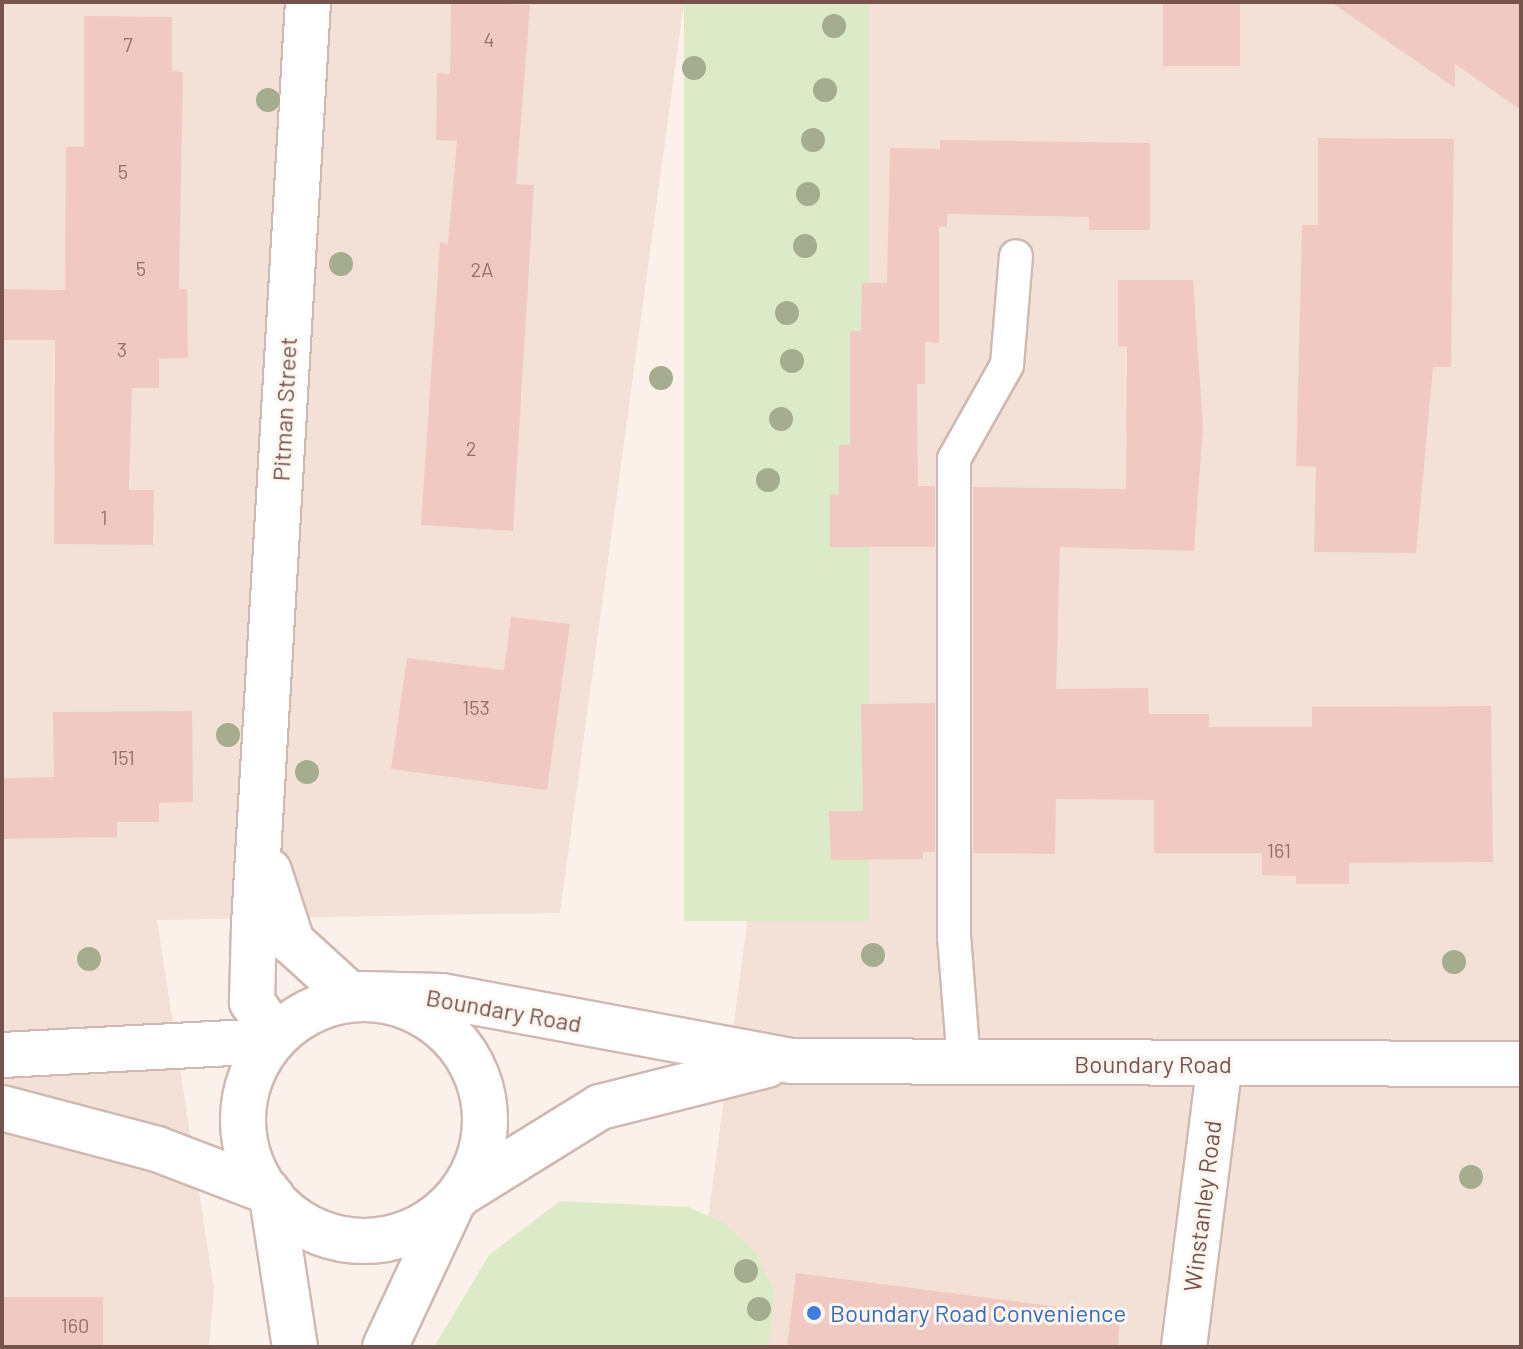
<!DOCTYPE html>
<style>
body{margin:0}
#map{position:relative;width:1523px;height:1349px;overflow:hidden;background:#fcf1ea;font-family:Barlow,sans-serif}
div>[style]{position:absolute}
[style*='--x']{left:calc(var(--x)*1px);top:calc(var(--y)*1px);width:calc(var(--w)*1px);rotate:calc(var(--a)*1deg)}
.residential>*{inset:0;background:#f3e1d8}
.green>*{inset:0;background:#ddeac8;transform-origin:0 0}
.building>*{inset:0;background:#f0cac2;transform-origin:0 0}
.roads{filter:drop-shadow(2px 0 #d0b9b2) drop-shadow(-2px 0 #d0b9b2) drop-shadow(0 2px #d0b9b2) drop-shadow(0 -2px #d0b9b2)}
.service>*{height:32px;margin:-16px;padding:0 16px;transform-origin:16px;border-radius:16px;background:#fff}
.minor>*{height:44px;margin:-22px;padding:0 22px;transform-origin:22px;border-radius:22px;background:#fff}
.secondary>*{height:44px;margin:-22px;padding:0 22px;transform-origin:22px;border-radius:22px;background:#fff}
.secondary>.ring{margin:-22px;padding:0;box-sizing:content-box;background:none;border:44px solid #fff;border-radius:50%}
.trees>*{width:24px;height:24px;margin:-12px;border-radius:50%;background:#a5ad8e}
.dots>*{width:22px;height:22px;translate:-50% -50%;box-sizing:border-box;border:4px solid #fef6f0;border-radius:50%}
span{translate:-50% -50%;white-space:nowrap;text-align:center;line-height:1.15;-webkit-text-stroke:6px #fef6f0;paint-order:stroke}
.number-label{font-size:20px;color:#94716a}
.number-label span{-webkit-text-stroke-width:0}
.street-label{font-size:24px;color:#76534d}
.shop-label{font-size:24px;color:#366cbe}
.left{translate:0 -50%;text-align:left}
.frame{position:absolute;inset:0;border:4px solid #76534d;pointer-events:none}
</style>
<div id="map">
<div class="residential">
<i style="clip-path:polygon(2px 2px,684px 2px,560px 913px,157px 920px,214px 1289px,209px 1347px,2px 1347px)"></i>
<i style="clip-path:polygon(869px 2px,1521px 2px,1521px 1347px,691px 1347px)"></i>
</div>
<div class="green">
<i style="left:684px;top:2px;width:185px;height:919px"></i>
<i style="clip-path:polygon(560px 1201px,688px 1207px,724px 1223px,756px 1253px,775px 1293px,768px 1347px,434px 1347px,489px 1255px)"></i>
</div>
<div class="building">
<i style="clip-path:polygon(451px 2px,530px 5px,516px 184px,534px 185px,513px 531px,421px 525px,440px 242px,448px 244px,457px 141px,436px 140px,437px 73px,450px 74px)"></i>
<i style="left:1163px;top:2px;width:77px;height:64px"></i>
<i style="clip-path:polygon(1331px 2px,1521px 2px,1521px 110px,1455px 64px,1455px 88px)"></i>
<i style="clip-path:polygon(84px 16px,172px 17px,172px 71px,183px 72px,179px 289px,187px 289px,188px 358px,159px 359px,159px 388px,132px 388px,129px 490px,154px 490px,153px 545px,54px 544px,55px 340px,2px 340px,2px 289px,65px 290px,66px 147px,84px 147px)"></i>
<i style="clip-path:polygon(1318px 138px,1454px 139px,1451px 367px,1433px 367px,1416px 553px,1314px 552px,1316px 467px,1296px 466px,1302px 225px,1318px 225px)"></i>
<i style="clip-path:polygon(940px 140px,1150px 143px,1150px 230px,1089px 230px,1089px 217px,947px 214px,947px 227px,939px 227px,939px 343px,925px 342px,925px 384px,917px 384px,918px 486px,935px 486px,935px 547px,830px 547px,830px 494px,839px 495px,839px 445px,850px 445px,850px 331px,861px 331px,862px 283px,887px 283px,890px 148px,940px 149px)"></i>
<i style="clip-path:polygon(1118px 280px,1193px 280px,1203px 427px,1194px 551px,1060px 547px,1056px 689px,1148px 688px,1149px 714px,1209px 714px,1209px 727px,1312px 727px,1312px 707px,1491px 706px,1493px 862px,1349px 863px,1349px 884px,1296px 884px,1296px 876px,1262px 875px,1262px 853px,1154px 853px,1154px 800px,1056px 799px,1055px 854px,973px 853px,973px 487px,1126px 489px,1127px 347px,1118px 346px)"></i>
<i style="clip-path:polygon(511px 617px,570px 624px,547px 790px,391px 769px,407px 658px,504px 670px)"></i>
<i style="clip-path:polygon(935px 703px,935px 852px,923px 852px,923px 859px,831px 860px,829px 811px,863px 811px,861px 704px)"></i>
<i style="clip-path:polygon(192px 711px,193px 802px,159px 803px,159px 822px,117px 822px,117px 837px,2px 839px,2px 778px,54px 777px,53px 712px)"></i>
<i style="clip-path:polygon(796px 1273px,1120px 1315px,1118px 1347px,787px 1347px)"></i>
<i style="left:103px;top:1297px;width:50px;height:101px;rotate:90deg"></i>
</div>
<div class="roads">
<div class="service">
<i style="--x:964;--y:1063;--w:126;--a:-94.5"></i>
<i style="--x:954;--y:937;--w:478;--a:-90"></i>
<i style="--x:954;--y:459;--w:108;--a:-60.6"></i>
<i style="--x:1007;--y:365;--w:109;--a:-85.3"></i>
</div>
<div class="minor">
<i style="--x:269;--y:871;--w:75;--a:72.1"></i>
<i style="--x:292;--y:942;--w:79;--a:42.4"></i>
<i style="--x:276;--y:1036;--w:42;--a:-125.2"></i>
<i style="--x:252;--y:1002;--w:78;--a:-88.5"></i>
<i style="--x:254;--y:924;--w:924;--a:-86.65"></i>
<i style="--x:1184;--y:1347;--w:285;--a:-82.8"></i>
</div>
<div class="secondary">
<i style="--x:363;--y:994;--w:78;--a:1.5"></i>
<i style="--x:441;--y:996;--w:357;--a:10.5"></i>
<i style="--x:792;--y:1061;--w:729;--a:0.24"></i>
<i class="ring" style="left:243px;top:999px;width:198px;height:198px"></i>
<i style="--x:2;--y:1055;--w:269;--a:-3"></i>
<i style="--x:2;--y:1108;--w:160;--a:14.8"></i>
<i style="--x:157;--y:1149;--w:118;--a:20.9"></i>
<i style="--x:463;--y:1192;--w:161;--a:-31.8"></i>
<i style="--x:600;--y:1107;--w:172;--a:-14.1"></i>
<i style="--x:272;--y:1197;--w:152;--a:81.3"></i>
<i style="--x:385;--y:1347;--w:153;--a:-64.9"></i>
</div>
</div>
<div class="trees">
<i style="left:834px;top:26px"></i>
<i style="left:694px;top:68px"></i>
<i style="left:825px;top:90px"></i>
<i style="left:268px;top:100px"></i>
<i style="left:813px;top:140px"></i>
<i style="left:808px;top:194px"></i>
<i style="left:805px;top:246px"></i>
<i style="left:341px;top:264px"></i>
<i style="left:787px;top:313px"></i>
<i style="left:792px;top:361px"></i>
<i style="left:661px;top:378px"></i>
<i style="left:781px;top:419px"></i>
<i style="left:768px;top:480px"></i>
<i style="left:228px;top:735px"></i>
<i style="left:307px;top:772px"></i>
<i style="left:873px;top:955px"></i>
<i style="left:89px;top:959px"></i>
<i style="left:1454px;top:962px"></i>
<i style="left:1471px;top:1177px"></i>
<i style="left:746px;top:1271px"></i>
<i style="left:759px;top:1309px"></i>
</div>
<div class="dots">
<i style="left:814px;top:1313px;background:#3f7fe0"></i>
</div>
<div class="number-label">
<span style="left:489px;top:39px">4</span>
<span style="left:128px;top:44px">7</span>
<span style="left:123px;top:171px">5</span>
<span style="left:141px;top:268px">5</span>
<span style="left:482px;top:269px">2A</span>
<span style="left:122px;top:349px">3</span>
<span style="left:471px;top:448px">2</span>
<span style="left:104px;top:517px">1</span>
<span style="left:476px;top:707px">153</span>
<span style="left:123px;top:757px">151</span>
<span style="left:1279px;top:850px">161</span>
<span style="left:75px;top:1325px">160</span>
</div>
<div class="street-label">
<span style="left:284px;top:409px;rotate:-87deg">Pitman Street</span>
<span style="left:504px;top:1010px;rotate:10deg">Boundary Road</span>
<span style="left:1153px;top:1064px">Boundary Road</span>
<span style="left:1202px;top:1206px;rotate:-83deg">Winstanley Road</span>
</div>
<div class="shop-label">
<span class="left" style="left:830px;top:1313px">Boundary Road Convenience</span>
</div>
<div class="frame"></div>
</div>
